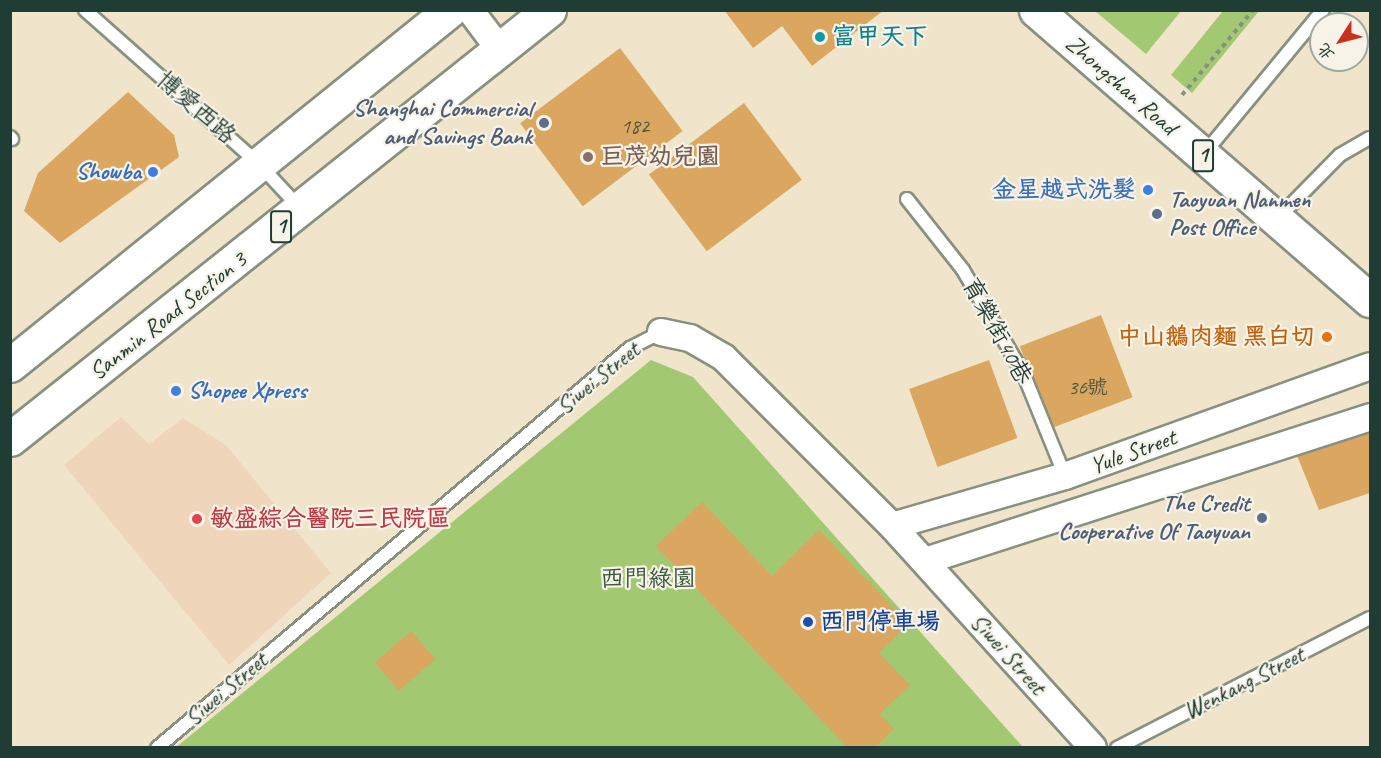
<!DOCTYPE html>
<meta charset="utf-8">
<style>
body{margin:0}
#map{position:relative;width:1381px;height:758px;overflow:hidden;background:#f0e5cb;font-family:Caveat,"LXGW WenKai TC",sans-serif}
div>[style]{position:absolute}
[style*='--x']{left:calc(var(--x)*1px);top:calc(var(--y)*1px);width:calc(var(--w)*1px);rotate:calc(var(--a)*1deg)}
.built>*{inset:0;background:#efd6bb}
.green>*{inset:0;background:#a3c872}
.building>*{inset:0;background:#daa660;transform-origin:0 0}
.path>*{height:4px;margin-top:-2px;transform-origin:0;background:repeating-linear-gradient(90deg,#889180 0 4.5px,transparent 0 9px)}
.roads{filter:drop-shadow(2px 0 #889180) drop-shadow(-2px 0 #889180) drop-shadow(0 2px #889180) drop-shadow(0 -2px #889180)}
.service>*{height:12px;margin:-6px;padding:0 6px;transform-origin:6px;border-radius:6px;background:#fff}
.minor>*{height:26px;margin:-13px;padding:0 13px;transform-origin:13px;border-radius:13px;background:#fff}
.primary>*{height:33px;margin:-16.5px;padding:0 16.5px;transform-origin:16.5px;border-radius:16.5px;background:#fff}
.dots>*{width:16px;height:16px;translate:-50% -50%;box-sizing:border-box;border:3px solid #f7f3e8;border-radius:50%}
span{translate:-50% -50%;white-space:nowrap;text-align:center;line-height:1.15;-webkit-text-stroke:4.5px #f7f3e8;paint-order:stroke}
.number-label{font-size:21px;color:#4e573f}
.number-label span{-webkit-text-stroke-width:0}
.shield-label span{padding:2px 4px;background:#f7f3e8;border:2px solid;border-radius:4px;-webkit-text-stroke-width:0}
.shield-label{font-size:22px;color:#1f3d34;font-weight:700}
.culture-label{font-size:24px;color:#0d838f;font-weight:700}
.left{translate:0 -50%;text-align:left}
.street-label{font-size:24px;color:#1f3d34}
.service-label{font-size:24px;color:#4e5e75;font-weight:700}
.right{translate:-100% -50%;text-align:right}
.education-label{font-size:24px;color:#785e54;font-weight:700}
.shop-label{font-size:24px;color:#366cbe;font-weight:700}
.food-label{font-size:24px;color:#c56008;font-weight:700}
.health-label{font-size:24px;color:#be3a42;font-weight:700}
.park-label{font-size:24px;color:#395940}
.transit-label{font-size:24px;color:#164399;font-weight:700}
.frame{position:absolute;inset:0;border:12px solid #1f3d34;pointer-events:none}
.north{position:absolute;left:1309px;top:12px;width:60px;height:60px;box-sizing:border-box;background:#f7f3e8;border:2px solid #a1aaa0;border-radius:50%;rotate:234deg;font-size:16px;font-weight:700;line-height:24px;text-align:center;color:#1f3d34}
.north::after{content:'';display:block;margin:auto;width:21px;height:27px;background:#c8321e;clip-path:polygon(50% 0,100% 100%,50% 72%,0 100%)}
</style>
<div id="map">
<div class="built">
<i style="clip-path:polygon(121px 417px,149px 444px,183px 418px,226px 445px,331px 573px,229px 665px,64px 465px)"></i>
</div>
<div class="green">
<i style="clip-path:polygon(1095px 11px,1181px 11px,1146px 54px)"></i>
<i style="clip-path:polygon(1223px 11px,1259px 11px,1192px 93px,1171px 75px)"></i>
<i style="clip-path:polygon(651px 360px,693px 377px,1023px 747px,175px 748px)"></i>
</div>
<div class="building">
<i style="clip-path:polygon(724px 10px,884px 10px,812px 66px,782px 26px,753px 48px)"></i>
<i style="left:620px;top:48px;width:104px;height:125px;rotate:53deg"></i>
<i style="clip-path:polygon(128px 92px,174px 135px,179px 157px,60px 243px,24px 211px,38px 173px)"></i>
<i style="left:744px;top:103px;width:96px;height:119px;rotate:53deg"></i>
<i style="left:1101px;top:315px;width:88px;height:87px;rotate:69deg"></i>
<i style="left:989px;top:360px;width:83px;height:85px;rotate:70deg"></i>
<i style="clip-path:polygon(1370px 426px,1370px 493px,1319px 510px,1296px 453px)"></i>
<i style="clip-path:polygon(702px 502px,772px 576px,819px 530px,909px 624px,879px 653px,910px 685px,880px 714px,894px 729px,875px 748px,848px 748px,656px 546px)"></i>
<i style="left:411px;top:631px;width:37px;height:48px;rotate:49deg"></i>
</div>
<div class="path">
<i style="--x:1182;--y:95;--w:111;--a:-50.1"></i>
</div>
<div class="roads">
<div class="service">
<i style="--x:85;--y:10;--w:230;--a:41.5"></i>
<i style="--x:257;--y:162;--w:62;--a:47"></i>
<i style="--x:10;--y:137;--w:3;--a:45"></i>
<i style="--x:1203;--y:155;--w:188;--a:-50.4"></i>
<i style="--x:907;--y:199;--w:90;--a:51.7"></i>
<i style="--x:963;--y:270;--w:121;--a:59.8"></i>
<i style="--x:1024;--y:375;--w:109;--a:67.9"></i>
<i style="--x:1278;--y:218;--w:88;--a:-45.5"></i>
<i style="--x:1340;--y:155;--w:34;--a:-30"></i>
<i style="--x:157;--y:748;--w:619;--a:-40.22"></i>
<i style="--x:630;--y:348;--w:35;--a:-27"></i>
<i style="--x:1117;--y:748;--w:284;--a:-27.2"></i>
</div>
<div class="minor">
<i style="--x:470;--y:10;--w:50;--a:53.1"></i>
<i style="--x:661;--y:332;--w:30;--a:12"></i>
<i style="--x:690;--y:338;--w:39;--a:30"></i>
<i style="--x:724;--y:358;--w:238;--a:45"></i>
<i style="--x:892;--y:526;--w:299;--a:47.8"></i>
<i style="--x:892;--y:526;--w:180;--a:-16.1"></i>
<i style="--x:1065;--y:476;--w:324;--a:-19.8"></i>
<i style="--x:925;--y:561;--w:468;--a:-17.9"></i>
</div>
<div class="primary">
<i style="--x:1036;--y:10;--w:442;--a:41"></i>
<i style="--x:10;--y:365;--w:565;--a:-38.9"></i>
<i style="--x:10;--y:439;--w:689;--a:-38.52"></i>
</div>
</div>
<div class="dots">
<i style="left:820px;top:37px;background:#0f9aa8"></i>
<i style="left:544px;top:123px;background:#5c6f8a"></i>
<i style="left:588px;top:157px;background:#8d6e63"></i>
<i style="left:153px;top:172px;background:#3f7fe0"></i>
<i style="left:1148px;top:190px;background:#3f7fe0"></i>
<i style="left:1157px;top:214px;background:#5c6f8a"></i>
<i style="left:1327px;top:337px;background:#e8710a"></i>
<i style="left:176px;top:391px;background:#3f7fe0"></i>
<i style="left:1262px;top:518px;background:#5c6f8a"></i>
<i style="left:197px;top:519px;background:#e0444e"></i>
<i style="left:808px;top:622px;background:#1a4fb4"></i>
</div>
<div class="number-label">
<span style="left:635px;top:126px">182</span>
<span style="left:1088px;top:387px">36號</span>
</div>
<div class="shield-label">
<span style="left:1203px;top:156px">1</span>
<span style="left:281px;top:227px">1</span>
</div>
<div class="culture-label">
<span class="left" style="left:832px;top:37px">富甲天下</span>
</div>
<div class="street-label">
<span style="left:1121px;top:85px;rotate:41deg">Zhongshan Road</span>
<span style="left:196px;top:108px;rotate:41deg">博愛西路</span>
<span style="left:168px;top:316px;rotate:-38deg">Sanmin Road Section 3</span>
<span style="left:997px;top:331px;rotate:61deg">育樂街40巷</span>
<span style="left:598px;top:378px;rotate:-39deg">Siwei Street</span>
<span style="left:1133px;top:452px;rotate:-20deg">Yule Street</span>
<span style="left:1008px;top:654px;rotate:48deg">Siwei Street</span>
<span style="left:1244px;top:683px;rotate:-27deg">Wenkang Street</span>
<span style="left:226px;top:689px;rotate:-40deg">Siwei Street</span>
</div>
<div class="service-label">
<span class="right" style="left:532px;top:123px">Shanghai Commercial<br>and Savings Bank</span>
<span class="left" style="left:1169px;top:214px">Taoyuan Nanmen<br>Post Office</span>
<span class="right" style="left:1250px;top:518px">The Credit<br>Cooperative Of Taoyuan</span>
</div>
<div class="education-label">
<span class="left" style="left:600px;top:157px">巨茂幼兒園</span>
</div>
<div class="shop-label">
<span class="right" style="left:141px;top:172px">Showba</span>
<span class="right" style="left:1136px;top:190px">金星越式洗髮</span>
<span class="left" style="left:188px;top:391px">Shopee Xpress</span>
</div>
<div class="food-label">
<span class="right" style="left:1315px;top:337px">中山鵝肉麵 黑白切</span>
</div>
<div class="health-label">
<span class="left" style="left:210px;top:519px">敏盛綜合醫院三民院區</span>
</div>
<div class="park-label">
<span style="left:648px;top:579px">西門綠園</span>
</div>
<div class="transit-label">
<span class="left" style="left:820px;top:622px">西門停車場</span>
</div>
<div class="frame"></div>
<div class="north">北</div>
</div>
